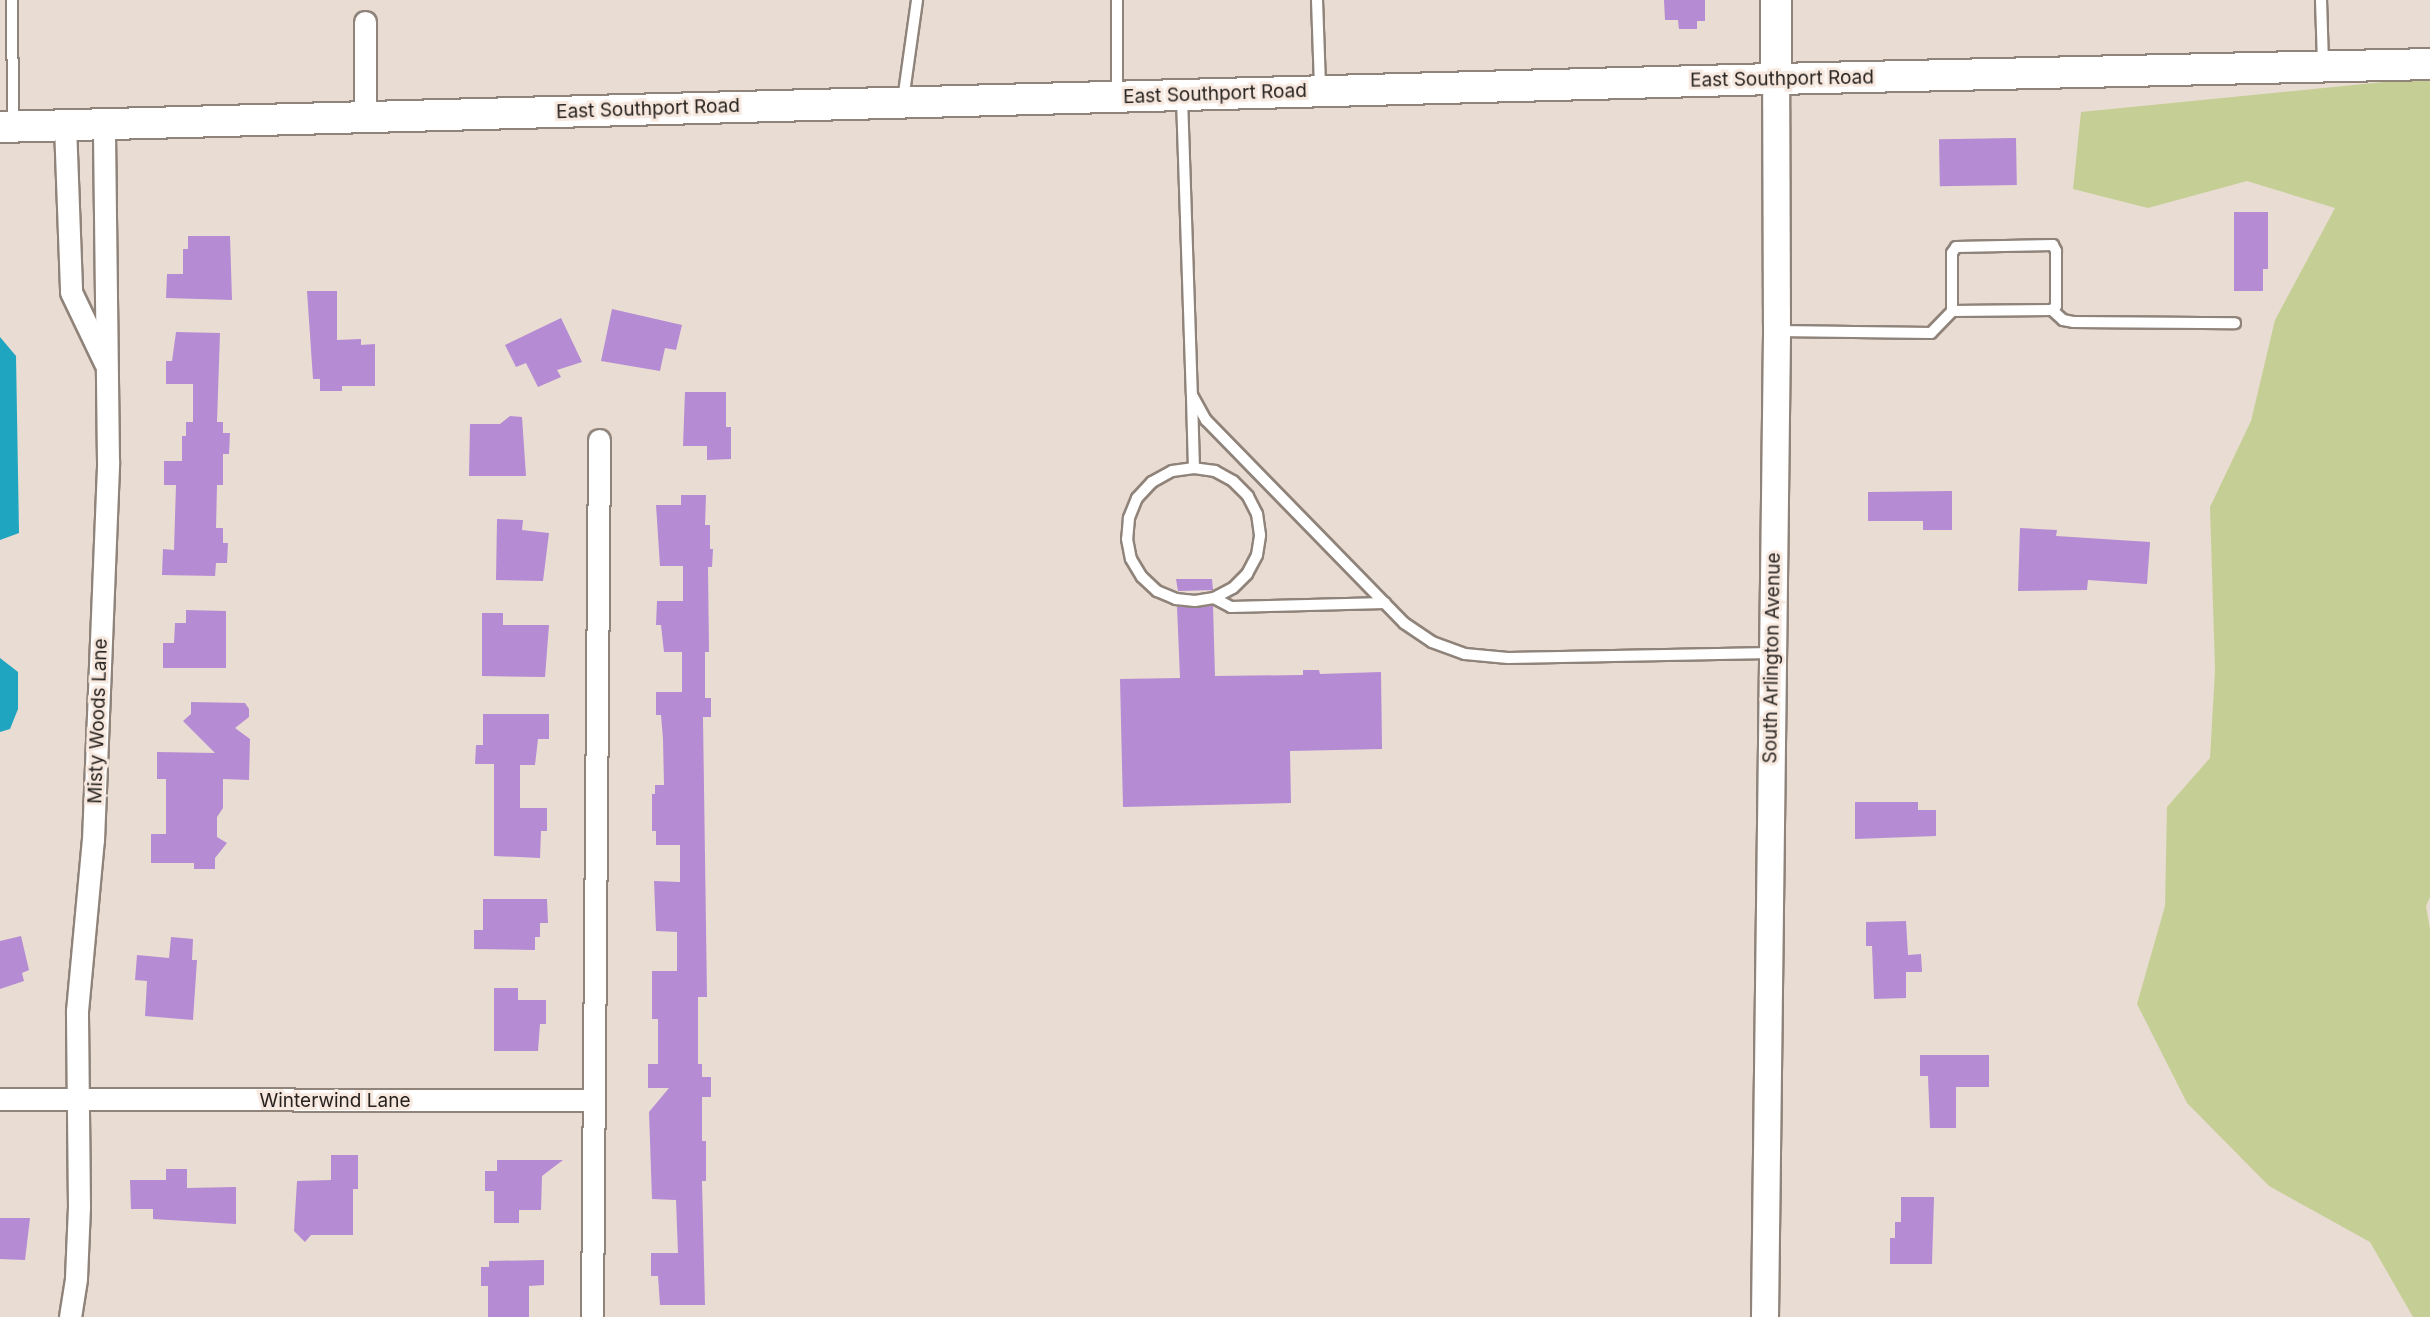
<!DOCTYPE html>
<style>
body{margin:0}
#map{position:relative;width:2430px;height:1317px;overflow:hidden;background:#e9dcd2;font-family:Inter,sans-serif}
div>[style]{position:absolute}
[style*='--x']{left:calc(var(--x)*1px);top:calc(var(--y)*1px);width:calc(var(--w)*1px);rotate:calc(var(--a)*1deg)}
.green>*{inset:0;background:#c5cf95}
.water>*{inset:0;background:#1fa5c0}
.building>*{inset:0;background:#b58bd3;transform-origin:0 0}
.roads{filter:drop-shadow(2px 0 #8f837a) drop-shadow(-2px 0 #8f837a) drop-shadow(0 2px #8f837a) drop-shadow(0 -2px #8f837a)}
.service>*{height:10px;margin:-5px;padding:0 5px;transform-origin:5px;border-radius:5px;background:#fff}
.minor>*{height:21px;margin:-10.5px;padding:0 10.5px;transform-origin:10.5px;border-radius:10.5px;background:#fff}
.tertiary>*{height:26px;margin:-13px;padding:0 13px;transform-origin:13px;border-radius:13px;background:#fff}
.secondary>*{height:30px;margin:-15px;padding:0 15px;transform-origin:15px;border-radius:15px;background:#fff}
span{translate:-50% -50%;white-space:nowrap;text-align:center;line-height:1.15;-webkit-text-stroke:6px #f7e9df;paint-order:stroke}
.street-label{font-size:19px;color:#282320}
</style>
<div id="map">
<div class="green">
<i style="clip-path:polygon(2404px 80px,2430px 80px,2430px 897px,2426px 906px,2430px 929px,2430px 1317px,2413px 1317px,2370px 1242px,2269px 1186px,2187px 1103px,2137px 1004px,2165px 906px,2167px 807px,2210px 758px,2215px 670px,2210px 507px,2251px 421px,2275px 320px,2335px 208px,2247px 181px,2148px 208px,2073px 189px,2081px 112px)"></i>
</div>
<div class="water">
<i style="clip-path:polygon(0 337px,16px 356px,19px 533px,0 540px)"></i>
<i style="clip-path:polygon(0 658px,18px 672px,18px 709px,10px 729px,0 732px)"></i>
</div>
<div class="building">
<i style="clip-path:polygon(1664px 0,1705px 0,1705px 21px,1697px 21px,1697px 29px,1679px 29px,1678px 20px,1665px 20px)"></i>
<i style="left:2016px;top:138px;width:47px;height:77px;rotate:89deg"></i>
<i style="clip-path:polygon(2234px 212px,2268px 212px,2268px 269px,2263px 269px,2263px 291px,2234px 291px)"></i>
<i style="clip-path:polygon(188px 236px,230px 236px,232px 300px,166px 298px,167px 274px,183px 274px,183px 249px,188px 249px)"></i>
<i style="clip-path:polygon(307px 291px,337px 291px,337px 340px,361px 339px,361px 345px,375px 344px,375px 386px,342px 386px,342px 391px,320px 391px,320px 379px,313px 379px)"></i>
<i style="clip-path:polygon(612px 309px,682px 325px,676px 350px,665px 348px,660px 371px,601px 361px)"></i>
<i style="clip-path:polygon(561px 318px,582px 362px,557px 370px,561px 377px,538px 387px,526px 363px,516px 367px,505px 345px)"></i>
<i style="clip-path:polygon(176px 332px,220px 333px,217px 422px,223px 422px,223px 433px,230px 433px,229px 454px,223px 454px,223px 485px,217px 485px,216px 528px,223px 528px,223px 543px,228px 543px,227px 563px,216px 563px,215px 576px,162px 575px,163px 549px,174px 550px,176px 485px,164px 485px,164px 461px,182px 461px,182px 436px,186px 436px,186px 422px,193px 422px,193px 384px,166px 384px,166px 361px,172px 361px)"></i>
<i style="clip-path:polygon(685px 392px,726px 392px,726px 427px,731px 427px,731px 459px,707px 460px,707px 446px,683px 446px)"></i>
<i style="clip-path:polygon(510px 416px,522px 417px,526px 476px,469px 476px,470px 424px,500px 424px)"></i>
<i style="clip-path:polygon(1952px 491px,1952px 530px,1923px 530px,1923px 521px,1868px 521px,1868px 492px)"></i>
<i style="clip-path:polygon(681px 495px,706px 495px,705px 525px,710px 525px,710px 549px,713px 549px,712px 567px,708px 567px,709px 652px,705px 652px,705px 698px,711px 698px,711px 717px,703px 717px,707px 997px,698px 997px,698px 1064px,702px 1064px,702px 1077px,711px 1077px,711px 1097px,702px 1097px,702px 1141px,706px 1141px,706px 1181px,702px 1181px,705px 1305px,660px 1305px,658px 1276px,651px 1276px,651px 1253px,678px 1253px,676px 1200px,652px 1199px,649px 1112px,669px 1088px,648px 1088px,648px 1064px,658px 1064px,658px 1019px,652px 1019px,652px 971px,677px 971px,677px 932px,656px 931px,654px 881px,680px 882px,680px 845px,656px 845px,656px 831px,652px 831px,652px 794px,655px 794px,655px 785px,664px 785px,663px 739px,661px 715px,656px 715px,656px 692px,682px 692px,682px 652px,664px 652px,661px 625px,656px 625px,657px 601px,683px 601px,683px 566px,660px 566px,656px 505px,681px 505px)"></i>
<i style="clip-path:polygon(497px 519px,523px 520px,522px 530px,549px 533px,543px 581px,496px 580px)"></i>
<i style="clip-path:polygon(2020px 528px,2057px 530px,2056px 536px,2150px 542px,2147px 584px,2088px 580px,2087px 590px,2018px 591px)"></i>
<i style="clip-path:polygon(1176px 579px,1212px 579px,1213px 590px,1178px 591px)"></i>
<i style="clip-path:polygon(1213px 606px,1215px 676px,1303px 675px,1303px 670px,1319px 670px,1320px 674px,1381px 672px,1382px 749px,1290px 751px,1291px 803px,1123px 807px,1120px 679px,1180px 678px,1177px 607px)"></i>
<i style="clip-path:polygon(186px 610px,226px 611px,226px 668px,163px 668px,163px 643px,174px 643px,175px 623px,186px 623px)"></i>
<i style="clip-path:polygon(482px 613px,503px 613px,503px 625px,549px 625px,545px 677px,482px 676px)"></i>
<i style="clip-path:polygon(191px 702px,245px 703px,249px 709px,249px 717px,235px 728px,250px 739px,249px 780px,223px 779px,223px 808px,217px 817px,217px 837px,227px 843px,215px 858px,215px 869px,194px 869px,194px 863px,151px 863px,151px 834px,166px 834px,166px 779px,157px 779px,157px 752px,215px 753px,183px 721px,191px 714px)"></i>
<i style="clip-path:polygon(483px 714px,549px 714px,549px 739px,538px 739px,535px 765px,520px 765px,520px 808px,547px 808px,547px 831px,541px 831px,540px 858px,494px 856px,494px 764px,475px 764px,476px 745px,483px 745px)"></i>
<i style="clip-path:polygon(1855px 802px,1918px 802px,1918px 810px,1936px 810px,1936px 836px,1855px 839px)"></i>
<i style="clip-path:polygon(483px 899px,547px 899px,548px 923px,540px 923px,540px 937px,535px 937px,535px 950px,474px 949px,474px 930px,483px 930px)"></i>
<i style="clip-path:polygon(1906px 921px,1908px 955px,1921px 954px,1922px 972px,1906px 972px,1906px 998px,1874px 999px,1872px 946px,1866px 946px,1866px 922px)"></i>
<i style="clip-path:polygon(21px 936px,29px 970px,22px 973px,24px 981px,0 989px,0 941px)"></i>
<i style="clip-path:polygon(171px 937px,193px 939px,192px 960px,197px 960px,193px 1020px,145px 1016px,147px 981px,135px 980px,137px 955px,169px 958px)"></i>
<i style="clip-path:polygon(494px 988px,518px 988px,518px 1000px,546px 1000px,546px 1024px,540px 1024px,538px 1051px,494px 1051px)"></i>
<i style="clip-path:polygon(1920px 1055px,1989px 1055px,1989px 1087px,1956px 1087px,1956px 1128px,1930px 1128px,1928px 1076px,1920px 1076px)"></i>
<i style="clip-path:polygon(331px 1155px,358px 1155px,358px 1189px,353px 1189px,353px 1235px,311px 1235px,305px 1242px,294px 1231px,297px 1181px,331px 1180px)"></i>
<i style="clip-path:polygon(497px 1160px,563px 1160px,542px 1176px,541px 1210px,519px 1210px,519px 1223px,494px 1223px,494px 1191px,485px 1191px,485px 1171px,497px 1171px)"></i>
<i style="clip-path:polygon(166px 1169px,187px 1169px,187px 1188px,236px 1187px,236px 1224px,153px 1219px,153px 1209px,131px 1209px,130px 1180px,166px 1180px)"></i>
<i style="clip-path:polygon(1901px 1197px,1934px 1197px,1932px 1264px,1890px 1264px,1890px 1238px,1895px 1238px,1895px 1222px,1901px 1222px)"></i>
<i style="clip-path:polygon(0 1218px,30px 1218px,25px 1260px,0 1259px)"></i>
<i style="clip-path:polygon(544px 1260px,544px 1285px,529px 1286px,529px 1317px,488px 1317px,488px 1286px,481px 1286px,481px 1267px,489px 1267px,489px 1261px)"></i>
</div>
<div class="roads">
<div class="service">
<i style="--x:12;--y:0;--w:124;--a:89.5"></i>
<i style="--x:1117;--y:0;--w:94;--a:90"></i>
<i style="--x:1317;--y:0;--w:88;--a:88"></i>
<i style="--x:2321;--y:0;--w:64;--a:88.2"></i>
<i style="--x:1182;--y:98;--w:297;--a:88.1"></i>
<i style="--x:1192;--y:395;--w:29;--a:61"></i>
<i style="--x:1206;--y:420;--w:284;--a:45.7"></i>
<i style="--x:1404;--y:623;--w:34;--a:34"></i>
<i style="--x:1432;--y:642;--w:35;--a:20"></i>
<i style="--x:1465;--y:654;--w:43;--a:5.3"></i>
<i style="--x:1508;--y:658;--w:263;--a:-1.1"></i>
<i style="--x:903;--y:100;--w:101;--a:-82"></i>
<i style="--x:2052;--y:310;--w:15;--a:42"></i>
<i style="--x:2063;--y:320;--w:10;--a:11"></i>
<i style="--x:2073;--y:322;--w:162;--a:0.4"></i>
<i style="--x:1777;--y:331;--w:154;--a:0.7"></i>
<i style="--x:1931;--y:333;--w:30;--a:-46"></i>
<i style="--x:1952;--y:311;--w:58;--a:-90"></i>
<i style="--x:1952;--y:253;--w:7;--a:-56"></i>
<i style="--x:1956;--y:247;--w:97;--a:-1.2"></i>
<i style="--x:2053;--y:245;--w:7;--a:63"></i>
<i style="--x:2056;--y:251;--w:55;--a:90"></i>
<i style="--x:2056;--y:306;--w:6;--a:135"></i>
<i style="--x:2052;--y:310;--w:100;--a:179.4"></i>
<i style="--x:1192;--y:398;--w:70;--a:88.4"></i>
<i style="--x:1214;--y:598;--w:21;--a:-28"></i>
<i style="--x:1233;--y:588;--w:20;--a:-45"></i>
<i style="--x:1247;--y:574;--w:21;--a:-62"></i>
<i style="--x:1257;--y:555;--w:20;--a:-81"></i>
<i style="--x:1260;--y:535;--w:21;--a:-98"></i>
<i style="--x:1257;--y:514;--w:20;--a:-117"></i>
<i style="--x:1248;--y:496;--w:21;--a:-135"></i>
<i style="--x:1233;--y:481;--w:21;--a:-151"></i>
<i style="--x:1215;--y:471;--w:21;--a:-172"></i>
<i style="--x:1194;--y:468;--w:22;--a:172"></i>
<i style="--x:1172;--y:471;--w:23;--a:151"></i>
<i style="--x:1152;--y:482;--w:22;--a:133"></i>
<i style="--x:1137;--y:498;--w:22;--a:112"></i>
<i style="--x:1129;--y:518;--w:21;--a:95"></i>
<i style="--x:1127;--y:539;--w:20;--a:79"></i>
<i style="--x:1131;--y:559;--w:21;--a:59"></i>
<i style="--x:1142;--y:577;--w:21;--a:43"></i>
<i style="--x:1157;--y:591;--w:21;--a:23"></i>
<i style="--x:1176;--y:599;--w:19;--a:6"></i>
<i style="--x:1195;--y:601;--w:19;--a:-9"></i>
<i style="--x:1214;--y:598;--w:19;--a:28"></i>
<i style="--x:1231;--y:607;--w:154;--a:-1.5"></i>
</div>
<div class="minor">
<i style="--x:365;--y:22;--w:95;--a:90"></i>
<i style="--x:65;--y:125;--w:167;--a:87.9"></i>
<i style="--x:71;--y:292;--w:79;--a:64.4"></i>
<i style="--x:0;--y:1099;--w:593;--a:0.1"></i>
<i style="--x:70;--y:1317;--w:39;--a:-81"></i>
<i style="--x:76;--y:1278;--w:71;--a:-87.6"></i>
<i style="--x:79;--y:1207;--w:196;--a:-90.6"></i>
<i style="--x:77;--y:1011;--w:172;--a:-84.7"></i>
<i style="--x:93;--y:840;--w:379;--a:-87.7"></i>
<i style="--x:108;--y:461;--w:337;--a:-90.7"></i>
<i style="--x:592;--y:1317;--w:877;--a:-89.54"></i>
</div>
<div class="tertiary">
<i style="--x:1765;--y:1317;--w:986;--a:-89.3"></i>
<i style="--x:1777;--y:331;--w:252;--a:-90.2"></i>
</div>
<div class="secondary">
<i style="--x:1776;--y:79;--w:79;--a:-90"></i>
<i style="--x:0;--y:127;--w:1777;--a:-1.55"></i>
<i style="--x:1776;--y:79;--w:654;--a:-1.31"></i>
</div>
</div>
<div class="street-label">
<span style="left:1782px;top:79px;rotate:-1deg">East Southport Road</span>
<span style="left:1215px;top:94px;rotate:-2deg">East Southport Road</span>
<span style="left:648px;top:109px;rotate:-2deg">East Southport Road</span>
<span style="left:1772px;top:658px;rotate:-89deg">South Arlington Avenue</span>
<span style="left:98px;top:721px;rotate:-88deg">Misty Woods Lane</span>
<span style="left:335px;top:1101px">Winterwind Lane</span>
</div>
</div>
